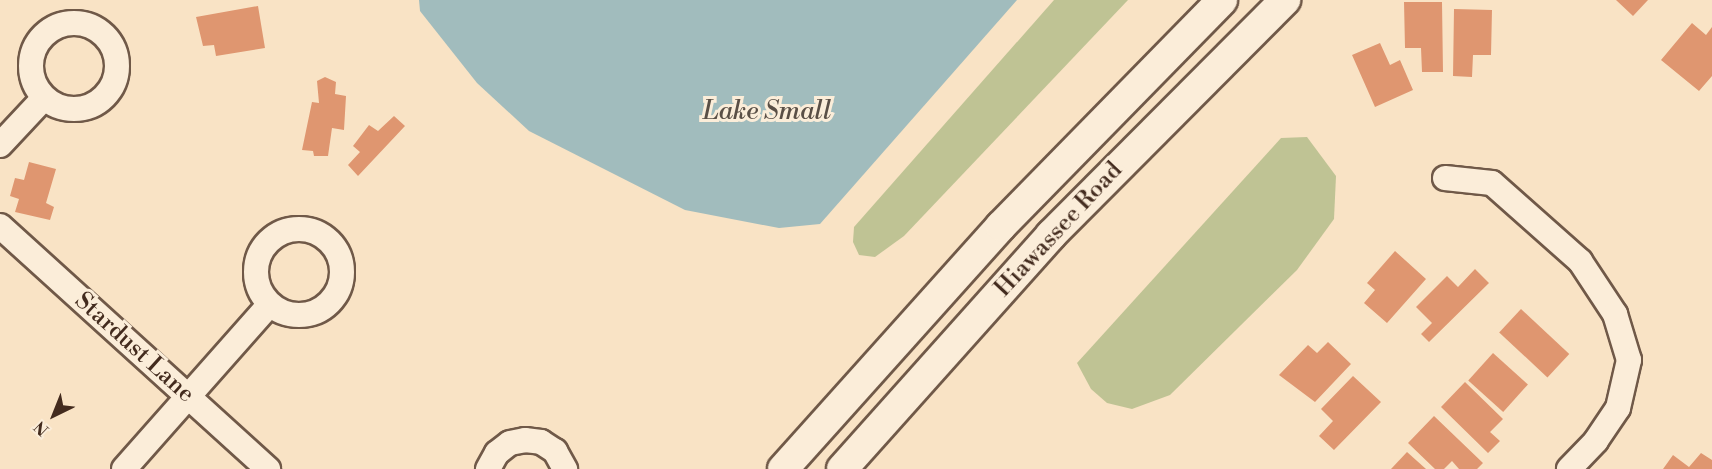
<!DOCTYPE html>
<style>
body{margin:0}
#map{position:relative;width:1712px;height:469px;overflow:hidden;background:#f9e3c5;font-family:"Libre Bodoni",serif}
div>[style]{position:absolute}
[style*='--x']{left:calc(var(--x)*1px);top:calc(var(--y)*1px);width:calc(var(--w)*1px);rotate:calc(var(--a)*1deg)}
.green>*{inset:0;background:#bfc394}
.water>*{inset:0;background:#a1bcbd}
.building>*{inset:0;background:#df9670;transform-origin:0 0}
.roads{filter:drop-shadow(2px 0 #705948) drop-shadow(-2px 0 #705948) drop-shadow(0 2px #705948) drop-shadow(0 -2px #705948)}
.minor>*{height:24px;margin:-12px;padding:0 12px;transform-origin:12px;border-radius:12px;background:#fbedd9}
.minor>.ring{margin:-12px;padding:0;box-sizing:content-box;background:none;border:24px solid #fbedd9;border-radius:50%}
.tertiary>*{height:30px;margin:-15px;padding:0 15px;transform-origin:15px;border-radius:15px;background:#fbedd9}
span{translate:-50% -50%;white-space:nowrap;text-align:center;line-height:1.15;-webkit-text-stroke:6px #fbedd9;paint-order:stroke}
.street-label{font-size:24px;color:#432b1e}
.water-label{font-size:26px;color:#5a4f46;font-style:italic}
.north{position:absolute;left:24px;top:385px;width:60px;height:60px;-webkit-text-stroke:4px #fbedd9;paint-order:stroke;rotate:223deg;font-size:16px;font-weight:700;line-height:24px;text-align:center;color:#432b1e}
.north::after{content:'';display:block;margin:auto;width:21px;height:27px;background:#432b1e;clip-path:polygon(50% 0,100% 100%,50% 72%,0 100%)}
</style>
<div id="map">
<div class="green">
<i style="clip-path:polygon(1054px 0,1128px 0,904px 236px,875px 257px,859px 255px,853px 242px,854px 227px)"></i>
<i style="clip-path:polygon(1307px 137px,1336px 176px,1334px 219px,1297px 270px,1170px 395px,1132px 409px,1107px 403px,1091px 389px,1077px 363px,1281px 138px)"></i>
</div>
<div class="water">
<i style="clip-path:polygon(419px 0,1017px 0,820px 224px,779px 228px,685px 210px,529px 131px,477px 83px,420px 11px)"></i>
</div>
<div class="building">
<i style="clip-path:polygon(1616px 0,1648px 0,1633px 16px)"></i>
<i style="clip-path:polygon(1404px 2px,1442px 2px,1443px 72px,1422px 72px,1421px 48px,1405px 48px)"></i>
<i style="clip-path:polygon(258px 6px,265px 48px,216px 56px,214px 45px,203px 46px,196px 17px)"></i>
<i style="clip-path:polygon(1454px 9px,1492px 10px,1491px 55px,1473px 55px,1472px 77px,1453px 76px)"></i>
<i style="clip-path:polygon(1692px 23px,1706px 35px,1712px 27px,1712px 76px,1699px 91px,1661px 60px)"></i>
<i style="clip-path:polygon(1380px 43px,1390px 65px,1400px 60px,1413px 90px,1375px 107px,1352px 55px)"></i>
<i style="clip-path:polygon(325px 77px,336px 82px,335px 94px,346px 96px,344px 130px,332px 128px,328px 156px,314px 156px,313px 151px,302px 150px,312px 102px,319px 103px,317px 81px)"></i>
<i style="clip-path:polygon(394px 116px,405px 126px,358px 176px,348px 165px,360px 152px,353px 146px,369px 125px,378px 131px)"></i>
<i style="clip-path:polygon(29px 162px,56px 169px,46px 203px,54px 207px,50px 220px,15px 212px,19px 199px,10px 196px,15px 178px,24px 180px)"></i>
<i style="clip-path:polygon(1395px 251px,1426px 279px,1387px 323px,1364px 303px,1375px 290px,1367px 283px)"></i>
<i style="clip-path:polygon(1475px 269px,1489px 283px,1429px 342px,1421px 334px,1432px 323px,1416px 307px,1447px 276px,1458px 287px)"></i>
<i style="left:1521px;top:309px;width:66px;height:32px;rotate:43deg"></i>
<i style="clip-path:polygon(1328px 342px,1351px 364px,1315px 402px,1279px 375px,1308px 345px,1317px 353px)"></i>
<i style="left:1493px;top:353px;width:47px;height:37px;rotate:42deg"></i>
<i style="clip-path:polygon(1353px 376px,1381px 402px,1334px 450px,1319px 436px,1333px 421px,1321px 409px)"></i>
<i style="clip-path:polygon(1465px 382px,1503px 419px,1490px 432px,1500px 441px,1488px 453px,1441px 407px)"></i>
<i style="clip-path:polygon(1434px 416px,1483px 463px,1477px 469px,1459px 469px,1452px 461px,1444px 469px,1435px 469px,1408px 443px)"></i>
<i style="clip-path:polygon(1407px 452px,1426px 469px,1391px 469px)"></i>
<i style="clip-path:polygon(1701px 453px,1712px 460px,1712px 469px,1663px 469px,1673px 455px,1689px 467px)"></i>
</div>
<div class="roads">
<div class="minor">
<i class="ring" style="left:31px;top:23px;width:62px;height:62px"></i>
<i style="--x:0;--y:145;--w:64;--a:-46.9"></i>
<i style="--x:1445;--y:178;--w:47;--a:6.1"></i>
<i style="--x:1492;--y:183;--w:118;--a:41.6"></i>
<i style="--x:1580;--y:261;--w:64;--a:56.6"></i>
<i style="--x:1615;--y:314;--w:48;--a:73.1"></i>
<i style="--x:1629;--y:360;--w:49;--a:102.9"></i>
<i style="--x:1618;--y:408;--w:40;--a:124"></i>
<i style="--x:1596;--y:441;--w:39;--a:134"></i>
<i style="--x:0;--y:226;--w:362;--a:42.2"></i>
<i class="ring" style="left:256px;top:229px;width:62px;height:62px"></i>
<i style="--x:124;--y:469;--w:220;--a:-48.5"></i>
<i style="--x:488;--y:469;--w:18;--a:-61"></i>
<i style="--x:497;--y:453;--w:16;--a:-38"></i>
<i style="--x:510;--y:443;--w:15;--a:-11"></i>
<i style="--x:525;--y:440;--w:16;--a:7"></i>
<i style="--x:541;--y:442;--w:17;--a:33"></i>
<i style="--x:555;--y:451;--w:21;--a:61"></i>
</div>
<div class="tertiary">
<i style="--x:783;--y:469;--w:326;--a:-48.1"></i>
<i style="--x:1001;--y:226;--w:316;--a:-45.6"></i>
<i style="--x:842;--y:469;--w:314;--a:-48.2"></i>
<i style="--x:1051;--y:235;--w:332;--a:-45.1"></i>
</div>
</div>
<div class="street-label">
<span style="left:1059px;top:230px;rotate:-47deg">Hiawassee Road</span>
<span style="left:134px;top:348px;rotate:42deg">Stardust Lane</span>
</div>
<div class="water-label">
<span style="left:767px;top:112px">Lake Small</span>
</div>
<div class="north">N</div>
</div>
